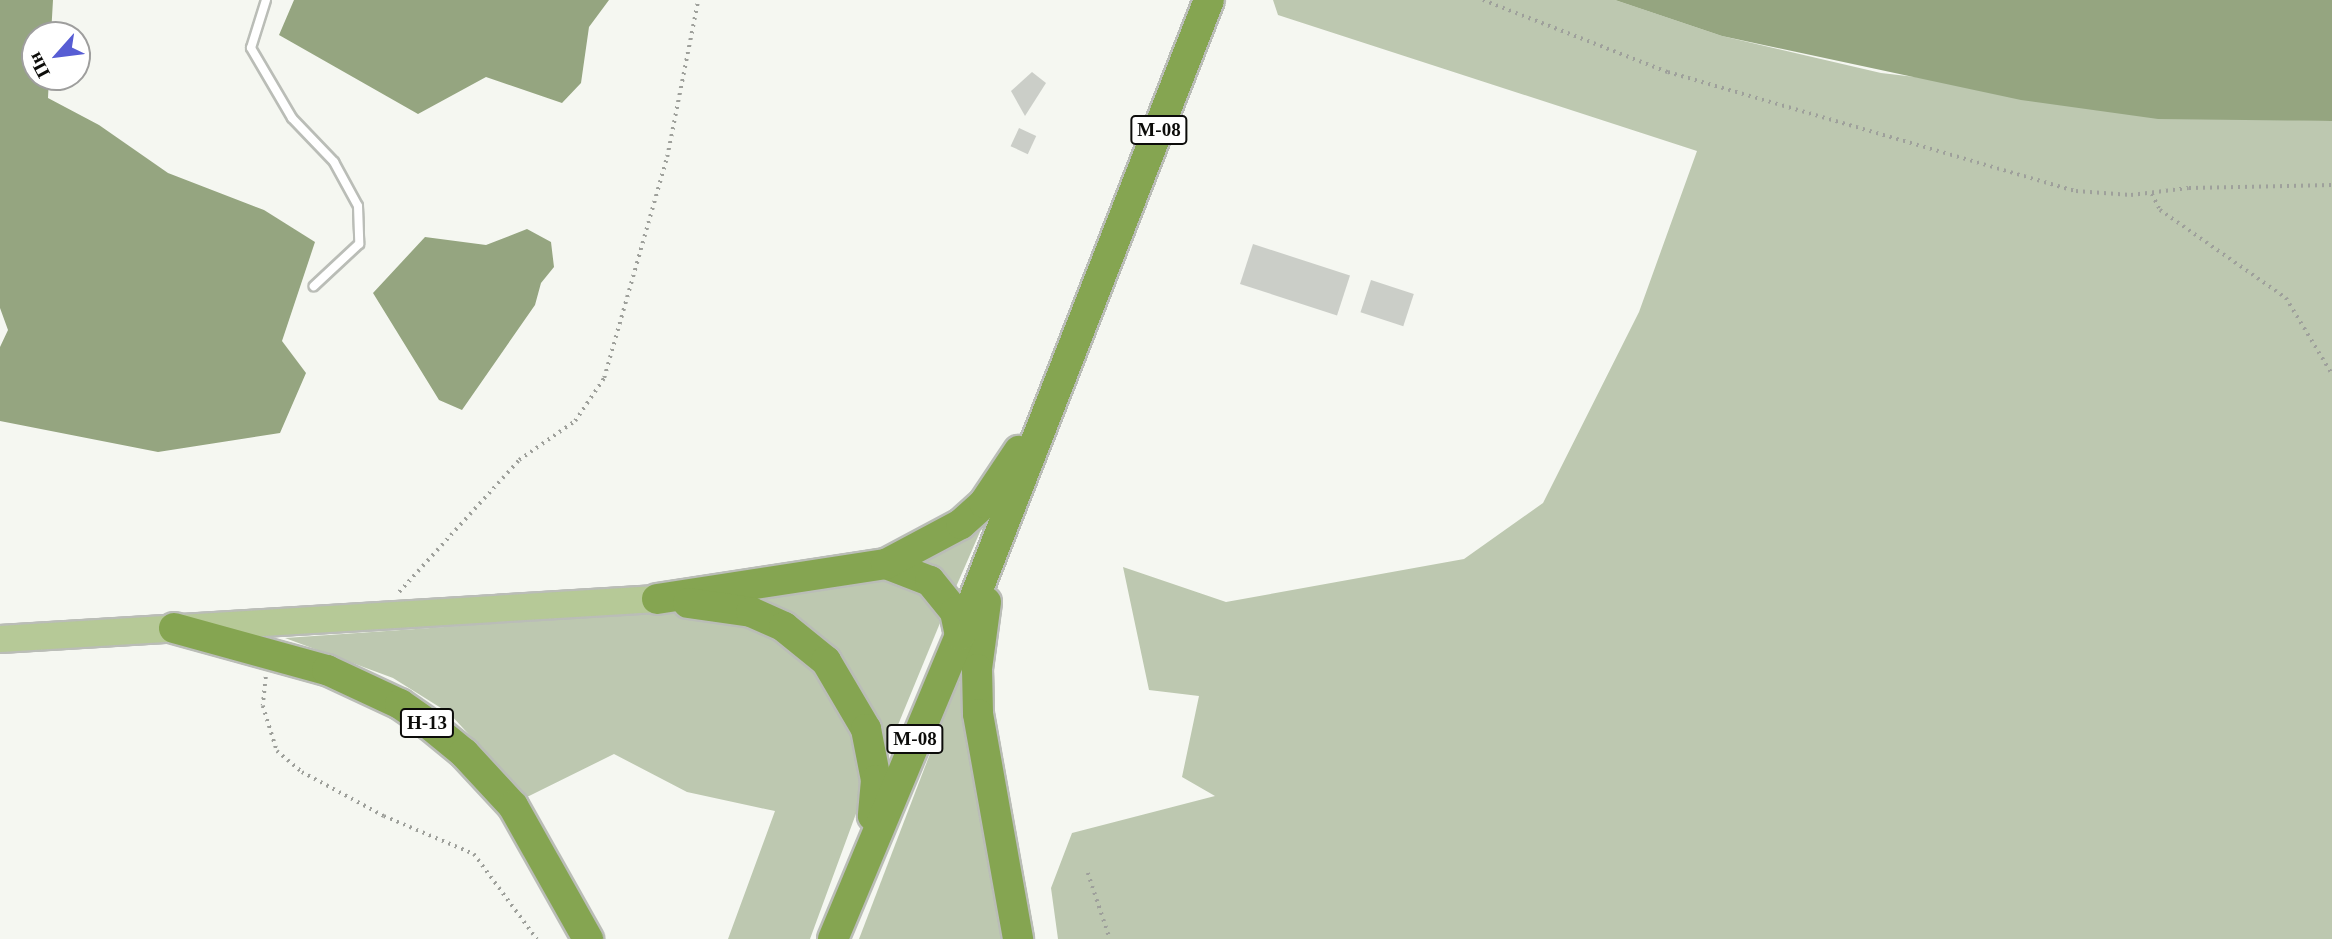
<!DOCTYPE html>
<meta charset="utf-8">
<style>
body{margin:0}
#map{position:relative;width:2332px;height:939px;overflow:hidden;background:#f5f7f1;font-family:Georgia,serif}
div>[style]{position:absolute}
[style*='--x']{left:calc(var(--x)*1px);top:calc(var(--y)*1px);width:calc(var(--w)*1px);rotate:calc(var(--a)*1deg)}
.green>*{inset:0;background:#bdc8b0}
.water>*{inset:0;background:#95a580}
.building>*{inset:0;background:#cbcec8;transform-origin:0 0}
.path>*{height:3.5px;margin-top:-1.75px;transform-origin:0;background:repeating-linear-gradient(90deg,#9ea09b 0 2px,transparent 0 7px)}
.roads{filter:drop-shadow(2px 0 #babdb7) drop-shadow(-2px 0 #babdb7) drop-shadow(0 2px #babdb7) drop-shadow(0 -2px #babdb7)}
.lane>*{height:8px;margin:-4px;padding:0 4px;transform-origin:4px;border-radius:4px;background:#fff}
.primary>*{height:26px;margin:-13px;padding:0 13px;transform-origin:13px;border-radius:13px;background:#b6c997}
.highway>*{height:30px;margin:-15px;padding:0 15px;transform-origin:15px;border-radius:15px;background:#85a551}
span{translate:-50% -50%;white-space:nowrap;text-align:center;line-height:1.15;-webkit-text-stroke:6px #fff;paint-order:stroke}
.shield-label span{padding:2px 5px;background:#fff;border:2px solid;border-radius:5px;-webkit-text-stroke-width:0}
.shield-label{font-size:19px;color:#0c0c0a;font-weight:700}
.north{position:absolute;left:21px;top:21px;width:70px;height:70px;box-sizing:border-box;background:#fff;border:2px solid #9e9e9d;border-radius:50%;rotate:242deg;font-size:19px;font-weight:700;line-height:28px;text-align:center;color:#0c0c0a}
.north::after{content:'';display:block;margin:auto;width:24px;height:32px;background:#575dd4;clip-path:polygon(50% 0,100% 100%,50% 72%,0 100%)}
</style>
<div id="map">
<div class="green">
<i style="clip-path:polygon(1273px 0,1615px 0,1722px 36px,1881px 73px,2286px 120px,2332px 121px,2332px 939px,1058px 939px,1051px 888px,1072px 833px,1215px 796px,1182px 777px,1199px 696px,1149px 690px,1123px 567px,1226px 602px,1464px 559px,1543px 503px,1639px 312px,1697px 151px,1278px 15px)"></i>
<i style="clip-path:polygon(990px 509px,952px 596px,909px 561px)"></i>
<i style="clip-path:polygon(875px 578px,913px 586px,935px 608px,940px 623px,886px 754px,751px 595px)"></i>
<i style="clip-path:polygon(663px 612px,724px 615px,768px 627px,827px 674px,866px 758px,861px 800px,810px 939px,728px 939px,775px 811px,687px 792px,614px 754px,527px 797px,449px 713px,393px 678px,285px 638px)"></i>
<i style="clip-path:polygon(959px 678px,1009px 939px,859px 939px)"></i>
</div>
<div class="water">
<i style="clip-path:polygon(0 0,53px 0,51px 35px,35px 35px,35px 77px,49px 77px,48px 98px,99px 125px,168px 173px,264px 210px,315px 242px,282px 341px,306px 373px,280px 433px,158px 452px,0 421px,0 347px,8px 330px,0 308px)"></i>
<i style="clip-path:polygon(294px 0,609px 0,589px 27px,581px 83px,562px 103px,486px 77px,418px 114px,279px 35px)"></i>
<i style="clip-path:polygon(1615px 0,2332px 0,2332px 121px,2158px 119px,2021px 100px,1722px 36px)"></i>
<i style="clip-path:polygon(527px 229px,551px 242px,554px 267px,541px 283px,535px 305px,462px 410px,439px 400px,373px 293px,425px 237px,486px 245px)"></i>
</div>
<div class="building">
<i style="clip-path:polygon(1032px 72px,1046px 83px,1025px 116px,1011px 91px)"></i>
<i style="left:1019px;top:128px;width:19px;height:20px;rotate:25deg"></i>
<i style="left:1253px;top:244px;width:102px;height:42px;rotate:18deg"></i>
<i style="left:1371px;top:280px;width:45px;height:34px;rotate:18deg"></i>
</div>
<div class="path">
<i style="--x:1483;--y:0;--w:199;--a:21.3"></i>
<i style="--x:1668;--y:72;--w:425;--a:16.3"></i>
<i style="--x:2076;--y:191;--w:55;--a:4.2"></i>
<i style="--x:2131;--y:195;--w:58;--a:-6.9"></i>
<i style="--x:2189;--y:188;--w:143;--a:-1.2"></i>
<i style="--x:2152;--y:194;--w:18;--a:63"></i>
<i style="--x:2160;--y:210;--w:154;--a:34.9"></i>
<i style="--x:2286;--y:298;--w:89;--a:58.8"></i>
<i style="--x:399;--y:592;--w:178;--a:-47.7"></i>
<i style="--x:519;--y:460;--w:68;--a:-34.9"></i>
<i style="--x:575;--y:421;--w:52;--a:-56"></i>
<i style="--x:604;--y:378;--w:230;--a:-74.1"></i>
<i style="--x:667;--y:157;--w:160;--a:-78.8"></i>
<i style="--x:266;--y:677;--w:29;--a:96"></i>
<i style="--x:263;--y:706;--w:47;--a:72.7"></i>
<i style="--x:277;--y:751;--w:33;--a:40"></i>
<i style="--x:302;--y:772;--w:93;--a:28.2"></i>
<i style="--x:384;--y:816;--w:98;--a:22.9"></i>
<i style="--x:474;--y:854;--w:106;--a:53.5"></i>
<i style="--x:1088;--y:873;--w:70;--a:71.6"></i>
</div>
<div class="roads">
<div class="lane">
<i style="--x:266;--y:0;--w:50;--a:107.4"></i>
<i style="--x:251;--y:48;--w:81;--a:59.6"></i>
<i style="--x:292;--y:118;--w:61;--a:46.3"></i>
<i style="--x:334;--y:162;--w:50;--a:61.4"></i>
<i style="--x:358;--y:206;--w:38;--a:88"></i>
<i style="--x:359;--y:244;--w:62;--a:137"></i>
</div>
<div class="primary">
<i style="--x:0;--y:639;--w:658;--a:-3.48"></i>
</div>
<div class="highway">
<i style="--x:886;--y:564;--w:47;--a:21.1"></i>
<i style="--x:930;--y:581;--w:40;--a:51"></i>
<i style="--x:955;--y:612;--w:24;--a:78"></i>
<i style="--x:657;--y:599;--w:232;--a:-8.7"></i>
<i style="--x:886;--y:564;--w:85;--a:-28.1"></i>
<i style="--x:961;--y:524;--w:31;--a:-42"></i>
<i style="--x:984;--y:503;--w:63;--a:-56.1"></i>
<i style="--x:986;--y:602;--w:68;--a:97.7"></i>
<i style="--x:977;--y:669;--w:45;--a:88.7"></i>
<i style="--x:978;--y:714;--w:229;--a:79.9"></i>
<i style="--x:688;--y:603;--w:64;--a:8.1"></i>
<i style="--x:751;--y:612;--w:36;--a:24"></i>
<i style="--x:784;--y:627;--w:54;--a:39"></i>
<i style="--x:826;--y:661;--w:79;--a:59.5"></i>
<i style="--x:866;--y:729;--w:52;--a:78.9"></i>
<i style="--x:876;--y:780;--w:36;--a:95"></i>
<i style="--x:174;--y:628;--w:159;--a:15.4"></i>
<i style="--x:327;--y:670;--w:81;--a:25"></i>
<i style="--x:400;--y:704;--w:38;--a:35"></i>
<i style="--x:431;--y:726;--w:43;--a:39.3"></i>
<i style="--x:464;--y:753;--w:72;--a:47.2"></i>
<i style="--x:513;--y:806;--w:153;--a:60.6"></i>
<i style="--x:833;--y:939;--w:329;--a:-67.3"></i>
<i style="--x:960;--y:635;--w:682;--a:-68.59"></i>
</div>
</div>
<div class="shield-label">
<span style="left:1159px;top:130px">М-08</span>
<span style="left:427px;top:723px">Н-13</span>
<span style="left:915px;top:739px">М-08</span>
</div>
<div class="north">Пн</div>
</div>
